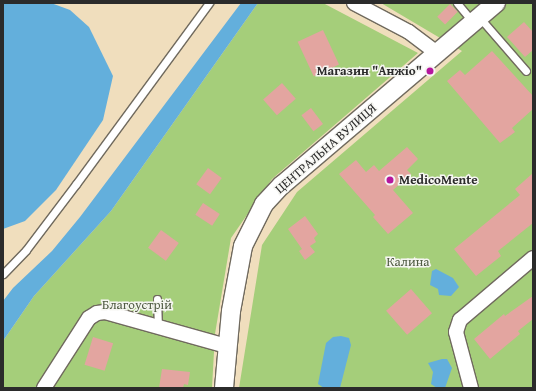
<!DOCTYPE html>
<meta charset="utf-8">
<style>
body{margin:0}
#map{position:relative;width:536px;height:391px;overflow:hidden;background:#f0debd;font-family:"Gentium Book Plus",serif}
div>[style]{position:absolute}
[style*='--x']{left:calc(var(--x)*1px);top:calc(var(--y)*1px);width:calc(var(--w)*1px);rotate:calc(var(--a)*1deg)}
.green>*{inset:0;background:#a5ce7a}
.water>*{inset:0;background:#63afdc}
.building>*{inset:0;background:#e3a5a0;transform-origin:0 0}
.roads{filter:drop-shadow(1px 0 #706a5e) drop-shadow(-1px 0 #706a5e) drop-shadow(0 1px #706a5e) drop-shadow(0 -1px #706a5e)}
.service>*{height:7px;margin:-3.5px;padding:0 3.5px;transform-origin:3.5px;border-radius:3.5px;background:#fff}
.minor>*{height:14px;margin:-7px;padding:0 7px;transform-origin:7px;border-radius:7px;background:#fff}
.tertiary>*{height:18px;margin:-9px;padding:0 9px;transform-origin:9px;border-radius:9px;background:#fff}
.dots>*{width:11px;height:11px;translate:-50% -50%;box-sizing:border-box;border:2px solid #f6f6f2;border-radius:50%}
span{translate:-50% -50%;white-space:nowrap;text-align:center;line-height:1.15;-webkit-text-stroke:3px #f6f6f2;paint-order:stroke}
.poi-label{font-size:13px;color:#2b2b2b;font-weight:700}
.right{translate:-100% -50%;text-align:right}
.left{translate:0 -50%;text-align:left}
.street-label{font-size:13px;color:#2b2b2b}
.park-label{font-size:13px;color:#505c43}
.frame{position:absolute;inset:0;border:4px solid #2b2b2b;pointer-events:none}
</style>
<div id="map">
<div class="green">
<i style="clip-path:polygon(258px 3px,323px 3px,418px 53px,272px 179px,231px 238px,215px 334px,212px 388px,3px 388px,3px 341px,34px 296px,111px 211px)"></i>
<i style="clip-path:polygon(381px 3px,533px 3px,533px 388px,239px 388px,262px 245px,297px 192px,462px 51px)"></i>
</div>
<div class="water">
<i style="clip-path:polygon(3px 3px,51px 3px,70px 10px,89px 27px,113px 76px,103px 120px,56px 190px,25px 221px,3px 229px)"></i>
<i style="clip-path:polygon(241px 3px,258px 3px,111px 211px,34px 296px,3px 341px,3px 301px,13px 288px,52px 251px,80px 217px)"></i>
<i style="clip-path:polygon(436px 269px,453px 278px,459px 287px,451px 296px,439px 295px,438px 289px,430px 285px,432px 271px)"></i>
<i style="clip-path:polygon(341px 336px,349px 338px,351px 345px,340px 388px,324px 388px,318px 384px,326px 343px,333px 337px)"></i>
<i style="clip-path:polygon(442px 359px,447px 359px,452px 368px,445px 388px,437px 388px,431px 384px,433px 372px,428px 363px)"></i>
</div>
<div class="building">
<i style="left:450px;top:4px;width:11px;height:18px;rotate:45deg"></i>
<i style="clip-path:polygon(524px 22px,533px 32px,533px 50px,525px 57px,507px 37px)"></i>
<i style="left:323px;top:30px;width:38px;height:28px;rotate:65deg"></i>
<i style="clip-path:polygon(492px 51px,533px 96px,533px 109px,512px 128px,515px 132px,500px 143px,447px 81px,460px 70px,465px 75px)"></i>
<i style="left:282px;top:83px;width:21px;height:25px;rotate:49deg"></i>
<i style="left:311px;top:108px;width:20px;height:12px;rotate:53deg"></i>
<i style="clip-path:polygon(407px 147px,418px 159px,407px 170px,411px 174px,393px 190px,413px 213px,388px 234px,373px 217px,375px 215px,339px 174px,356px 160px,366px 172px,374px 165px,379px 171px)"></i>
<i style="left:208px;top:168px;width:17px;height:20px;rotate:36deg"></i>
<i style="clip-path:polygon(533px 173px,533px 223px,498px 251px,501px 256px,476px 276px,454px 249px,520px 195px,515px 189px)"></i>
<i style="left:203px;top:203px;width:20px;height:14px;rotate:33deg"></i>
<i style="clip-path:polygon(305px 216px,318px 234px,314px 238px,316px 242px,310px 246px,315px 252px,305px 260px,299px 251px,302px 249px,288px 229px)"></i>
<i style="left:161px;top:230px;width:22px;height:22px;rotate:36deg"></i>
<i style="left:411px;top:289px;width:32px;height:33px;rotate:49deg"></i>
<i style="clip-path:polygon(533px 296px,533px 319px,518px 331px,520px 334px,490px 359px,474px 339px,504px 314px,505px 316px)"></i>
<i style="left:93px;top:337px;width:21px;height:29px;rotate:17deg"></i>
<i style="clip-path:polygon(162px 369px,190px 372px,188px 385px,184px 384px,183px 388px,159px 388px)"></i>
</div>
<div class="roads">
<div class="service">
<i style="--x:457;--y:3;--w:26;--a:50"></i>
<i style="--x:480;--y:18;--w:70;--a:49"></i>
<i style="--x:3;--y:274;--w:33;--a:-46"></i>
<i style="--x:26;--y:250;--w:83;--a:-52.9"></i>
<i style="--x:76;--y:184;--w:225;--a:-53.7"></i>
<i style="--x:157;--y:299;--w:28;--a:88"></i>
</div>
<div class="minor">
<i style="--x:354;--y:3;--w:62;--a:27.8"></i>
<i style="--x:409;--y:32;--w:36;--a:37"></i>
<i style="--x:44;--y:388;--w:83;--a:-57.3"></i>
<i style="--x:89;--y:318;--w:9;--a:-32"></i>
<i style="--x:97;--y:313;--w:8;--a:-7"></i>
<i style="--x:105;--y:312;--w:127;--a:15.6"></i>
<i style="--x:471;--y:388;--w:58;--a:-105"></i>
<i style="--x:456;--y:332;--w:13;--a:-72"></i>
<i style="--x:460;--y:320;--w:96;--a:-40.3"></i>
</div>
<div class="tertiary">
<i style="--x:224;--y:388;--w:77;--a:-84.8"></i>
<i style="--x:231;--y:311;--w:66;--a:-79.5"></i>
<i style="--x:243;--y:246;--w:47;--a:-63.4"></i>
<i style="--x:264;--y:204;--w:26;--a:-47"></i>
<i style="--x:282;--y:185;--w:281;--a:-40.4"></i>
</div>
</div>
<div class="dots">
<i style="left:430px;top:71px;background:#b5179e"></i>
<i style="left:390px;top:180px;background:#b5179e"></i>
</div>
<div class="poi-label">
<span class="right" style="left:422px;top:71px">Магазин "Анжіо"</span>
<span class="left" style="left:399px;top:180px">MedicoMente</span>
</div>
<div class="street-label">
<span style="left:326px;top:149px;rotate:-41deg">ЦЕНТРАЛЬНА ВУЛИЦЯ</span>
</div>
<div class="park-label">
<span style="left:408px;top:262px">Калина</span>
<span style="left:137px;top:305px">Благоустрій</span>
</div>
<div class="frame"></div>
</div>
